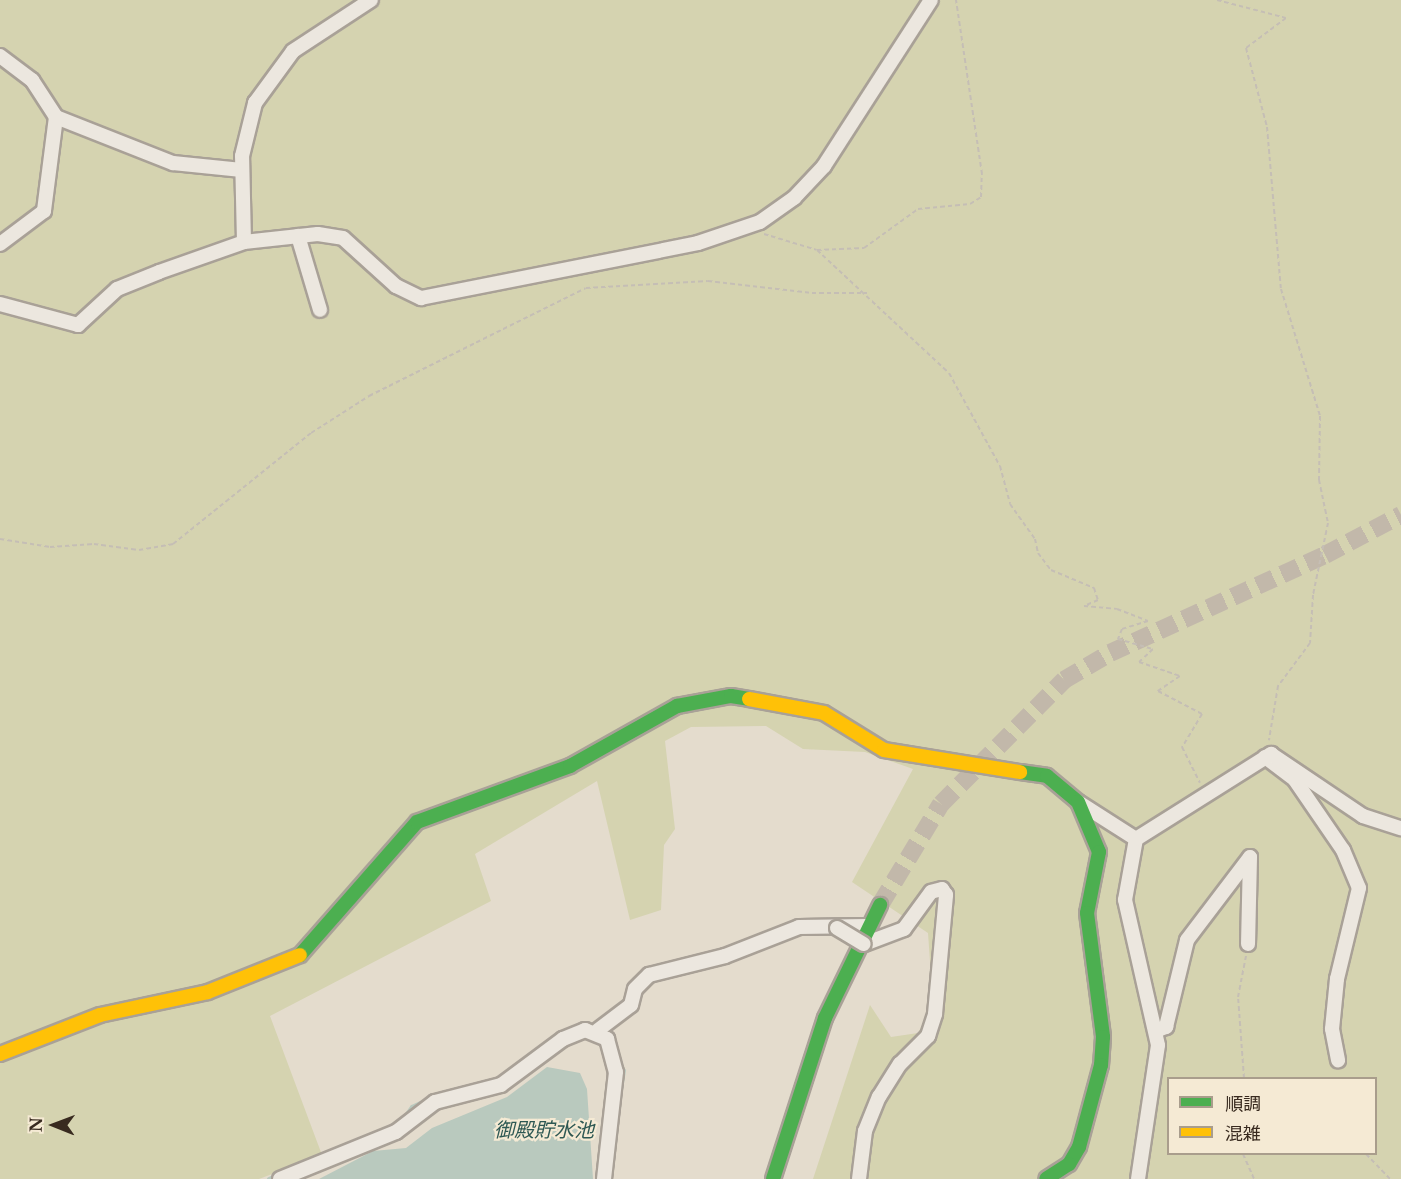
<!DOCTYPE html>
<meta charset="utf-8">
<style>
body{margin:0}
#map{position:relative;width:1401px;height:1179px;overflow:hidden;background:#e4dccd;font-family:"Libre Baskerville","Noto Sans JP",serif}
div>[style]{position:absolute}
[style*='--x']{left:calc(var(--x)*1px);top:calc(var(--y)*1px);width:calc(var(--w)*1px);rotate:calc(var(--a)*1deg)}
.green>*{inset:0;background:#d5d3b0}
.water>*{inset:0;background:#b9c9be}
.stream>*{height:4px;margin:-2px;padding:0 2px;transform-origin:2px;border-radius:2px;background:#b9c9be}
.secondary-tunnel>*{height:18px;margin-top:-9px;transform-origin:0;background:repeating-linear-gradient(90deg,#c2b8aa 0 18px,transparent 0 27px)}
.path>*{height:2px;margin-top:-1px;transform-origin:0;background:repeating-linear-gradient(90deg,#c5beb5 0 4.5px,transparent 0 7.5px)}
.roads{filter:drop-shadow(2px 0 #a9a197) drop-shadow(-2px 0 #a9a197) drop-shadow(0 2px #a9a197) drop-shadow(0 -2px #a9a197)}
.street>*{height:14px;margin:-7px;padding:0 7px;transform-origin:7px;border-radius:7px;background:#ece7df}
.fast>*{height:14px;margin:-7px;padding:0 7px;transform-origin:7px;border-radius:7px;background:#4caf50}
.slow>*{height:14px;margin:-7px;padding:0 7px;transform-origin:7px;border-radius:7px;background:#ffc107}
.bridges{filter:drop-shadow(2px 0 #a9a197) drop-shadow(-2px 0 #a9a197) drop-shadow(0 2px #a9a197) drop-shadow(0 -2px #a9a197)}
.street-bridge>*{height:14px;margin:-7px;padding:0 7px;transform-origin:7px;border-radius:7px;background:#ece7df}
span{translate:-50% -50%;white-space:nowrap;text-align:center;line-height:1.15;-webkit-text-stroke:4.5px #f5ead4;paint-order:stroke}
.water-label{font-size:20px;color:#2e5853;font-style:italic}
.legend{position:absolute;left:1167px;top:1077px;width:210px;height:78px;box-sizing:border-box;background:#f5ead4;border:2px solid #a99d8c;margin:0;padding:8px 10px;list-style:none;font-size:18px;color:#382a1f}
.legend li{display:flex;align-items:center;gap:12px;height:30px}
.legend b{width:30px;border:2px solid #a99d8c}
.north{position:absolute;left:24px;top:1095px;width:60px;height:60px;-webkit-text-stroke:4px #f5ead4;paint-order:stroke;rotate:271deg;font-size:16px;font-weight:700;line-height:24px;text-align:center;color:#382a1f}
.north::after{content:'';display:block;margin:auto;width:21px;height:27px;background:#382a1f;clip-path:polygon(50% 0,100% 100%,50% 72%,0 100%)}
</style>
<div id="map">
<div class="green">
<i style="clip-path:polygon(evenodd,0 0,1401px 0,1401px 1179px,813px 1179px,870px 1005px,891px 1037px,918px 1033px,933px 1004px,928px 933px,852px 882px,913px 769px,865px 752px,803px 749px,766px 726px,691px 727px,665px 741px,675px 829px,664px 845px,661px 910px,630px 920px,597px 781px,475px 854px,491px 901px,270px 1016px,322px 1155px,259px 1179px,0 1179px,0 0,1168px 1078px,1376px 1078px,1376px 1154px,1168px 1154px,1168px 1078px)"></i>
</div>
<div class="water">
<i style="clip-path:polygon(547px 1067px,580px 1073px,587px 1089px,593px 1179px,319px 1179px,373px 1151px,406px 1148px,432px 1128px,507px 1097px)"></i>
</div>
<div class="stream">
<i style="--x:619;--y:1102;--w:32;--a:-81"></i>
<i style="--x:403;--y:1120;--w:16;--a:-55"></i>
<i style="--x:412;--y:1107;--w:21;--a:-25"></i>
<i style="--x:269;--y:1179;--w:10;--a:-24"></i>
</div>
<div class="secondary-tunnel">
<i style="--x:880;--y:905;--w:118;--a:-58.9"></i>
<i style="--x:941;--y:804;--w:175;--a:-45.2"></i>
<i style="--x:1064;--y:680;--w:53;--a:-30.4"></i>
<i style="--x:1110;--y:653;--w:236;--a:-24.5"></i>
<i style="--x:1325;--y:555;--w:86;--a:-27.8"></i>
</div>
<div class="path">
<i style="--x:1217;--y:0;--w:71;--a:14.6"></i>
<i style="--x:1286;--y:18;--w:50;--a:143.1"></i>
<i style="--x:1246;--y:48;--w:82;--a:75.1"></i>
<i style="--x:1267;--y:127;--w:163;--a:85.1"></i>
<i style="--x:1281;--y:289;--w:133;--a:72.9"></i>
<i style="--x:1320;--y:416;--w:64;--a:90.9"></i>
<i style="--x:1319;--y:480;--w:44;--a:78.2"></i>
<i style="--x:1328;--y:523;--w:74;--a:101.8"></i>
<i style="--x:1313;--y:595;--w:48;--a:93.6"></i>
<i style="--x:1310;--y:643;--w:54;--a:126.7"></i>
<i style="--x:1278;--y:686;--w:55;--a:99.5"></i>
<i style="--x:764;--y:234;--w:55;--a:16.8"></i>
<i style="--x:817;--y:250;--w:180;--a:43"></i>
<i style="--x:949;--y:373;--w:106;--a:61.3"></i>
<i style="--x:1000;--y:466;--w:39;--a:75"></i>
<i style="--x:1010;--y:504;--w:43;--a:54.5"></i>
<i style="--x:1035;--y:539;--w:14;--a:78"></i>
<i style="--x:1038;--y:553;--w:21;--a:53"></i>
<i style="--x:1051;--y:570;--w:47;--a:22.7"></i>
<i style="--x:1094;--y:588;--w:13;--a:72"></i>
<i style="--x:1098;--y:600;--w:15;--a:157"></i>
<i style="--x:1084;--y:606;--w:33;--a:5"></i>
<i style="--x:1117;--y:609;--w:33;--a:21"></i>
<i style="--x:1148;--y:621;--w:27;--a:163"></i>
<i style="--x:1122;--y:629;--w:11;--a:112"></i>
<i style="--x:1118;--y:639;--w:36;--a:16"></i>
<i style="--x:1153;--y:649;--w:19;--a:137"></i>
<i style="--x:1139;--y:662;--w:43;--a:18.9"></i>
<i style="--x:1180;--y:676;--w:27;--a:146"></i>
<i style="--x:1158;--y:691;--w:50;--a:27.6"></i>
<i style="--x:1202;--y:714;--w:39;--a:121"></i>
<i style="--x:1182;--y:747;--w:40;--a:63.4"></i>
<i style="--x:817;--y:250;--w:47;--a:-2.4"></i>
<i style="--x:864;--y:248;--w:67;--a:-35.8"></i>
<i style="--x:918;--y:209;--w:52;--a:-5.5"></i>
<i style="--x:970;--y:204;--w:13;--a:-32"></i>
<i style="--x:981;--y:197;--w:23;--a:-88"></i>
<i style="--x:982;--y:174;--w:176;--a:-98.5"></i>
<i style="--x:0;--y:539;--w:51;--a:9.1"></i>
<i style="--x:50;--y:547;--w:44;--a:-3.9"></i>
<i style="--x:94;--y:544;--w:45;--a:7.6"></i>
<i style="--x:139;--y:550;--w:35;--a:-10"></i>
<i style="--x:173;--y:544;--w:177;--a:-38.8"></i>
<i style="--x:311;--y:433;--w:69;--a:-32.5"></i>
<i style="--x:369;--y:396;--w:242;--a:-26.5"></i>
<i style="--x:586;--y:288;--w:122;--a:-3.3"></i>
<i style="--x:708;--y:281;--w:105;--a:6.6"></i>
<i style="--x:812;--y:293;--w:55;--a:0"></i>
<i style="--x:1244;--y:1078;--w:81;--a:-94.2"></i>
<i style="--x:1238;--y:997;--w:42;--a:-79"></i>
<i style="--x:1243;--y:1154;--w:27;--a:66"></i>
<i style="--x:1366;--y:1154;--w:35;--a:46"></i>
</div>
<div class="roads">
<div class="street">
<i style="--x:0;--y:56;--w:40;--a:37"></i>
<i style="--x:32;--y:80;--w:44;--a:57"></i>
<i style="--x:56;--y:117;--w:95;--a:97.3"></i>
<i style="--x:44;--y:211;--w:55;--a:143.1"></i>
<i style="--x:56;--y:117;--w:126;--a:21.5"></i>
<i style="--x:173;--y:163;--w:69;--a:5.8"></i>
<i style="--x:298;--y:236;--w:77;--a:73.4"></i>
<i style="--x:244;--y:242;--w:86;--a:-91.3"></i>
<i style="--x:242;--y:156;--w:55;--a:-76.2"></i>
<i style="--x:255;--y:103;--w:64;--a:-53.8"></i>
<i style="--x:293;--y:51;--w:93;--a:-33.2"></i>
<i style="--x:0;--y:304;--w:81;--a:15.1"></i>
<i style="--x:78;--y:325;--w:53;--a:-42.7"></i>
<i style="--x:117;--y:289;--w:45;--a:-22"></i>
<i style="--x:159;--y:272;--w:90;--a:-19.4"></i>
<i style="--x:244;--y:242;--w:74;--a:-6.2"></i>
<i style="--x:318;--y:234;--w:25;--a:9"></i>
<i style="--x:343;--y:238;--w:72;--a:42.2"></i>
<i style="--x:396;--y:286;--w:28;--a:26"></i>
<i style="--x:421;--y:298;--w:282;--a:-11.2"></i>
<i style="--x:698;--y:243;--w:65;--a:-18.7"></i>
<i style="--x:760;--y:222;--w:42;--a:-35.2"></i>
<i style="--x:794;--y:198;--w:44;--a:-46.8"></i>
<i style="--x:824;--y:166;--w:197;--a:-57.2"></i>
<i style="--x:1265;--y:757;--w:38;--a:37"></i>
<i style="--x:1295;--y:780;--w:85;--a:55.6"></i>
<i style="--x:1343;--y:850;--w:41;--a:67.2"></i>
<i style="--x:1359;--y:888;--w:94;--a:103.6"></i>
<i style="--x:1337;--y:979;--w:50;--a:95.7"></i>
<i style="--x:1332;--y:1029;--w:32;--a:79"></i>
<i style="--x:1078;--y:802;--w:69;--a:32.5"></i>
<i style="--x:598;--y:1030;--w:41;--a:-37.1"></i>
<i style="--x:631;--y:1005;--w:16;--a:-76"></i>
<i style="--x:635;--y:989;--w:20;--a:-45"></i>
<i style="--x:649;--y:975;--w:78;--a:-14"></i>
<i style="--x:725;--y:956;--w:79;--a:-21.4"></i>
<i style="--x:799;--y:927;--w:68;--a:-0.8"></i>
<i style="--x:1158;--y:1030;--w:9;--a:-21"></i>
<i style="--x:1166;--y:1027;--w:89;--a:-76.4"></i>
<i style="--x:1187;--y:940;--w:104;--a:-52.8"></i>
<i style="--x:1250;--y:857;--w:87;--a:91.3"></i>
<i style="--x:280;--y:1179;--w:125;--a:-22.1"></i>
<i style="--x:396;--y:1132;--w:49;--a:-37.6"></i>
<i style="--x:435;--y:1102;--w:68;--a:-14.4"></i>
<i style="--x:501;--y:1085;--w:77;--a:-36.6"></i>
<i style="--x:563;--y:1039;--w:24;--a:-22"></i>
<i style="--x:585;--y:1030;--w:24;--a:22"></i>
<i style="--x:607;--y:1039;--w:34;--a:75"></i>
<i style="--x:616;--y:1072;--w:108;--a:96.4"></i>
<i style="--x:859;--y:1179;--w:48;--a:-82.9"></i>
<i style="--x:865;--y:1131;--w:37;--a:-68"></i>
<i style="--x:879;--y:1097;--w:39;--a:-58"></i>
<i style="--x:900;--y:1064;--w:40;--a:-45"></i>
<i style="--x:928;--y:1036;--w:23;--a:-72"></i>
<i style="--x:935;--y:1014;--w:120;--a:-84.7"></i>
<i style="--x:946;--y:895;--w:7;--a:-124"></i>
<i style="--x:942;--y:889;--w:11;--a:165"></i>
<i style="--x:931;--y:892;--w:46;--a:126.1"></i>
<i style="--x:904;--y:929;--w:43;--a:159.4"></i>
<i style="--x:1138;--y:1179;--w:135;--a:-81.5"></i>
<i style="--x:1158;--y:1045;--w:149;--a:-102.8"></i>
<i style="--x:1125;--y:900;--w:62;--a:-79.8"></i>
<i style="--x:1136;--y:839;--w:160;--a:-32.2"></i>
<i style="--x:1271;--y:754;--w:111;--a:34"></i>
<i style="--x:1363;--y:816;--w:40;--a:18"></i>
</div>
<div class="fast">
<i style="--x:1020;--y:772;--w:27;--a:8"></i>
<i style="--x:1047;--y:776;--w:40;--a:40"></i>
<i style="--x:1078;--y:802;--w:54;--a:67.2"></i>
<i style="--x:1099;--y:852;--w:62;--a:101.1"></i>
<i style="--x:1087;--y:913;--w:125;--a:82.6"></i>
<i style="--x:1103;--y:1037;--w:28;--a:94"></i>
<i style="--x:1101;--y:1065;--w:85;--a:105"></i>
<i style="--x:1079;--y:1147;--w:20;--a:120"></i>
<i style="--x:1069;--y:1164;--w:27;--a:147"></i>
<i style="--x:300;--y:955;--w:177;--a:-48.7"></i>
<i style="--x:417;--y:822;--w:163;--a:-20.1"></i>
<i style="--x:570;--y:766;--w:123;--a:-29.3"></i>
<i style="--x:677;--y:706;--w:55;--a:-10.5"></i>
<i style="--x:731;--y:696;--w:18;--a:9"></i>
<i style="--x:773;--y:1179;--w:169;--a:-72.1"></i>
<i style="--x:825;--y:1018;--w:126;--a:-64"></i>
</div>
<div class="slow">
<i style="--x:749;--y:699;--w:76;--a:10.6"></i>
<i style="--x:824;--y:713;--w:70;--a:31.7"></i>
<i style="--x:884;--y:750;--w:138;--a:9.2"></i>
<i style="--x:0;--y:1054;--w:107;--a:-21.3"></i>
<i style="--x:100;--y:1015;--w:110;--a:-12"></i>
<i style="--x:208;--y:992;--w:99;--a:-21.9"></i>
</div>
</div>
<div class="bridges">
<div class="street-bridge">
<i style="--x:837;--y:928;--w:31;--a:31"></i>
</div>
</div>
<div class="water-label">
<span style="left:544px;top:1130px">御殿貯水池</span>
</div>
<ul class="legend">
<li><b style="height:8px;background:#4caf50"></b>順調</li>
<li><b style="height:8px;background:#ffc107"></b>混雑</li>
</ul>
<div class="north">N</div>
</div>
